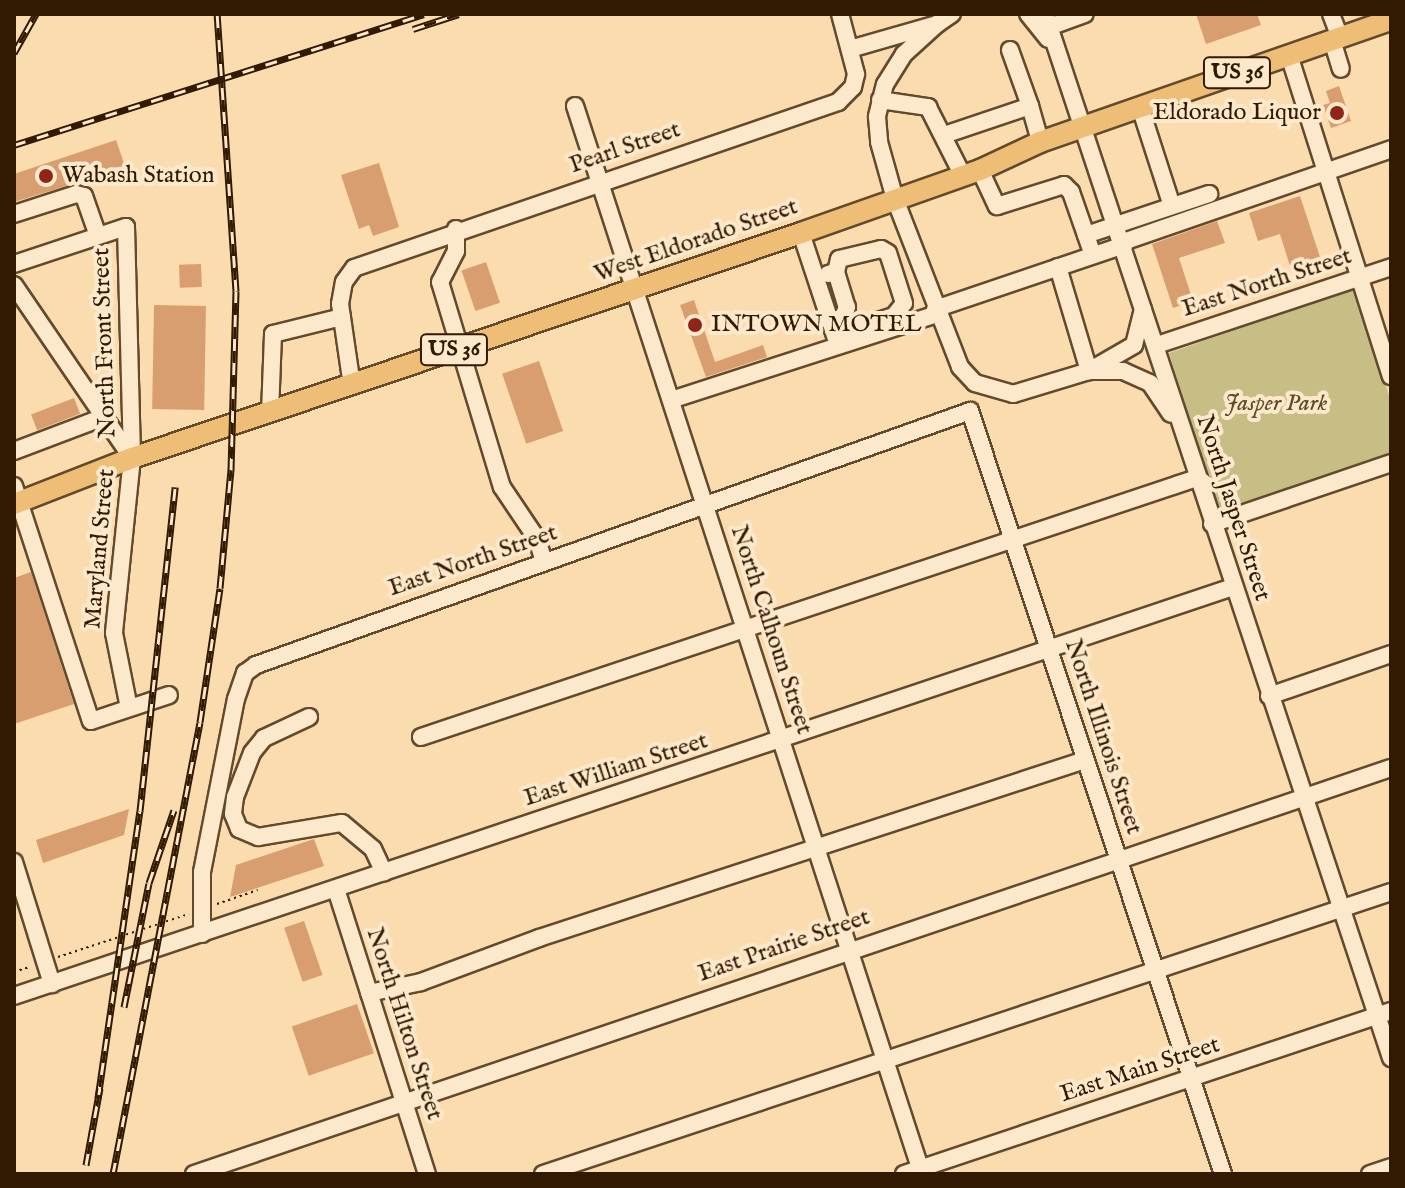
<!DOCTYPE html>
<style>
body{margin:0}
#map{position:relative;width:1405px;height:1188px;overflow:hidden;background:#fbdcae;font-family:"IM FELL English",serif}
div>[style]{position:absolute}
[style*='--x']{left:calc(var(--x)*1px);top:calc(var(--y)*1px);width:calc(var(--w)*1px);rotate:calc(var(--a)*1deg)}
.green>*{inset:0;background:#c6be85}
.building>*{inset:0;background:#d89e70;transform-origin:0 0}
.path>*{height:2px;margin-top:-1px;transform-origin:0;background:repeating-linear-gradient(90deg,#321901 0 2px,transparent 0 6px)}
.roads{filter:drop-shadow(2px 0 #644a2c) drop-shadow(-2px 0 #644a2c) drop-shadow(0 2px #644a2c) drop-shadow(0 -2px #644a2c)}
.minor>*{height:16px;margin:-8px;padding:0 8px;transform-origin:8px;border-radius:8px;background:#fce8ca}
.major>*{height:20px;margin:-10px;padding:0 10px;transform-origin:10px;border-radius:10px;background:#eebe77}
.rail>*{height:7px;margin-top:-3.5px;transform-origin:0;background:repeating-linear-gradient(90deg,#fce8ca 0 12px,#321901 0 24px);box-sizing:border-box;border-block:2px solid #321901}
.dots>*{width:22px;height:22px;translate:-50% -50%;box-sizing:border-box;border:4px solid #fce8ca;border-radius:50%}
span{translate:-50% -50%;white-space:nowrap;text-align:center;line-height:1.15;-webkit-text-stroke:8px #fce8ca;paint-order:stroke}
.shield-label span{padding:2px 6px;background:#fce8ca;border:2px solid;border-radius:6px;-webkit-text-stroke-width:0}
.shield-label{font-size:22px;color:#321901;font-weight:700}
.poi-label{font-size:24px;color:#321901}
.right{translate:-100% -50%;text-align:right}
.left{translate:0 -50%;text-align:left}
.street-label{font-size:24px;color:#321901}
.park-label{font-size:24px;color:#5e4b29;font-style:italic}
.frame{position:absolute;inset:0;border:16px solid #321901;pointer-events:none}
</style>
<div id="map">
<div class="green">
<i style="clip-path:polygon(1352px 289px,1391px 401px,1391px 454px,1218px 511px,1169px 353px)"></i>
</div>
<div class="building">
<i style="clip-path:polygon(1196px 14px,1257px 14px,1261px 25px,1206px 44px)"></i>
<i style="clip-path:polygon(1339px 86px,1351px 121px,1331px 128px,1323px 105px,1330px 103px,1326px 91px)"></i>
<i style="clip-path:polygon(116px 140px,126px 169px,103px 177px,100px 168px,71px 178px,73px 184px,14px 202px,14px 174px)"></i>
<i style="clip-path:polygon(379px 163px,399px 227px,373px 236px,369px 225px,359px 229px,341px 175px)"></i>
<i style="clip-path:polygon(1300px 196px,1320px 257px,1290px 266px,1280px 234px,1258px 241px,1249px 213px)"></i>
<i style="clip-path:polygon(1217px 221px,1225px 243px,1179px 258px,1193px 301px,1173px 308px,1152px 244px)"></i>
<i style="left:486px;top:262px;width:43px;height:26px;rotate:71deg"></i>
<i style="left:201px;top:264px;width:23px;height:22px;rotate:88deg"></i>
<i style="clip-path:polygon(694px 300px,715px 362px,763px 345px,767px 357px,706px 377px,680px 305px)"></i>
<i style="left:154px;top:305px;width:52px;height:104px;rotate:1deg"></i>
<i style="left:539px;top:361px;width:74px;height:39px;rotate:71deg"></i>
<i style="left:74px;top:398px;width:17px;height:46px;rotate:69deg"></i>
<i style="clip-path:polygon(31px 572px,74px 704px,14px 724px,14px 578px)"></i>
<i style="clip-path:polygon(129px 809px,124px 835px,43px 863px,36px 840px)"></i>
<i style="clip-path:polygon(314px 839px,324px 866px,230px 897px,236px 865px)"></i>
<i style="left:304px;top:921px;width:57px;height:21px;rotate:71deg"></i>
<i style="left:357px;top:1004px;width:52px;height:69px;rotate:71deg"></i>
</div>
<div class="path">
<i style="--x:217;--y:904;--w:43;--a:-18.9"></i>
<i style="--x:58;--y:957;--w:138;--a:-18.2"></i>
<i style="--x:14;--y:972;--w:16;--a:-18"></i>
</div>
<div class="roads">
<div class="minor">
<i style="--x:1028;--y:14;--w:32;--a:51"></i>
<i style="--x:1045;--y:14;--w:1100;--a:71.66"></i>
<i style="--x:1331;--y:14;--w:26;--a:69"></i>
<i style="--x:937;--y:24;--w:45;--a:137.7"></i>
<i style="--x:904;--y:54;--w:36;--a:122"></i>
<i style="--x:885;--y:84;--w:34;--a:104"></i>
<i style="--x:877;--y:117;--w:25;--a:85"></i>
<i style="--x:879;--y:142;--w:59;--a:74.3"></i>
<i style="--x:895;--y:199;--w:180;--a:68.8"></i>
<i style="--x:960;--y:367;--w:22;--a:47"></i>
<i style="--x:975;--y:383;--w:40;--a:16"></i>
<i style="--x:1013;--y:394;--w:79;--a:-16.8"></i>
<i style="--x:1089;--y:371;--w:34;--a:0"></i>
<i style="--x:1123;--y:371;--w:30;--a:24"></i>
<i style="--x:1150;--y:383;--w:37;--a:56"></i>
<i style="--x:1049;--y:27;--w:38;--a:-20"></i>
<i style="--x:1332;--y:40;--w:30;--a:73"></i>
<i style="--x:850;--y:49;--w:91;--a:-16"></i>
<i style="--x:937;--y:24;--w:18;--a:-34"></i>
<i style="--x:1010;--y:50;--w:59;--a:70.3"></i>
<i style="--x:1289;--y:55;--w:337;--a:72.4"></i>
<i style="--x:880;--y:100;--w:49;--a:8.3"></i>
<i style="--x:928;--y:107;--w:77;--a:63.1"></i>
<i style="--x:575;--y:106;--w:1123;--a:72"></i>
<i style="--x:1140;--y:107;--w:104;--a:72.1"></i>
<i style="--x:944;--y:135;--w:91;--a:-18.6"></i>
<i style="--x:1030;--y:106;--w:37;--a:74"></i>
<i style="--x:980;--y:170;--w:40;--a:65"></i>
<i style="--x:997;--y:206;--w:70;--a:-17.4"></i>
<i style="--x:1064;--y:185;--w:10;--a:45"></i>
<i style="--x:1071;--y:192;--w:67;--a:70.8"></i>
<i style="--x:14;--y:214;--w:65;--a:-17.9"></i>
<i style="--x:76;--y:194;--w:8;--a:14"></i>
<i style="--x:84;--y:196;--w:42;--a:70.7"></i>
<i style="--x:456;--y:229;--w:22;--a:90"></i>
<i style="--x:456;--y:251;--w:35;--a:117"></i>
<i style="--x:440;--y:282;--w:214;--a:73.2"></i>
<i style="--x:502;--y:487;--w:63;--a:56.1"></i>
<i style="--x:537;--y:539;--w:24;--a:73"></i>
<i style="--x:801;--y:233;--w:118;--a:71.7"></i>
<i style="--x:1086;--y:235;--w:130;--a:-18.4"></i>
<i style="--x:1123;--y:242;--w:284;--a:-19.1"></i>
<i style="--x:14;--y:264;--w:118;--a:-18.3"></i>
<i style="--x:126;--y:227;--w:231;--a:88.5"></i>
<i style="--x:1058;--y:267;--w:109;--a:73.4"></i>
<i style="--x:1089;--y:371;--w:52;--a:-30"></i>
<i style="--x:1134;--y:345;--w:37;--a:-76"></i>
<i style="--x:828;--y:274;--w:8;--a:-14"></i>
<i style="--x:836;--y:272;--w:37;--a:73"></i>
<i style="--x:847;--y:307;--w:11;--a:112"></i>
<i style="--x:843;--y:317;--w:14;--a:159"></i>
<i style="--x:14;--y:285;--w:209;--a:55.7"></i>
<i style="--x:132;--y:458;--w:176;--a:95.9"></i>
<i style="--x:114;--y:633;--w:76;--a:78.7"></i>
<i style="--x:935;--y:309;--w:200;--a:-18.7"></i>
<i style="--x:835;--y:335;--w:62;--a:-17.9"></i>
<i style="--x:894;--y:316;--w:16;--a:-52"></i>
<i style="--x:904;--y:303;--w:52;--a:-107.7"></i>
<i style="--x:888;--y:253;--w:8;--a:-150"></i>
<i style="--x:881;--y:249;--w:43;--a:166.6"></i>
<i style="--x:839;--y:259;--w:13;--a:103"></i>
<i style="--x:1157;--y:345;--w:247;--a:-18.4"></i>
<i style="--x:352;--y:386;--w:83;--a:-98.3"></i>
<i style="--x:340;--y:304;--w:22;--a:-80"></i>
<i style="--x:344;--y:282;--w:17;--a:-54"></i>
<i style="--x:354;--y:268;--w:512;--a:-18.93"></i>
<i style="--x:838;--y:102;--w:21;--a:-45"></i>
<i style="--x:853;--y:87;--w:13;--a:-77"></i>
<i style="--x:856;--y:74;--w:62;--a:-104.9"></i>
<i style="--x:671;--y:400;--w:280;--a:-17.9"></i>
<i style="--x:270;--y:413;--w:79;--a:-87.8"></i>
<i style="--x:273;--y:334;--w:71;--a:-13.8"></i>
<i style="--x:14;--y:451;--w:96;--a:-20.7"></i>
<i style="--x:14;--y:486;--w:247;--a:71.9"></i>
<i style="--x:91;--y:721;--w:82;--a:-18.4"></i>
<i style="--x:1212;--y:524;--w:189;--a:-18.8"></i>
<i style="--x:1269;--y:696;--w:129;--a:-19"></i>
<i style="--x:309;--y:717;--w:50;--a:155"></i>
<i style="--x:264;--y:738;--w:19;--a:129"></i>
<i style="--x:252;--y:753;--w:47;--a:111.1"></i>
<i style="--x:235;--y:797;--w:17;--a:97"></i>
<i style="--x:233;--y:814;--w:16;--a:68"></i>
<i style="--x:239;--y:829;--w:21;--a:23"></i>
<i style="--x:258;--y:837;--w:85;--a:-9.5"></i>
<i style="--x:342;--y:823;--w:40;--a:40"></i>
<i style="--x:373;--y:849;--w:26;--a:65"></i>
<i style="--x:421;--y:737;--w:818;--a:-18.46"></i>
<i style="--x:14;--y:862;--w:128;--a:72.7"></i>
<i style="--x:336;--y:889;--w:299;--a:72.3"></i>
<i style="--x:202;--y:934;--w:62;--a:-90"></i>
<i style="--x:202;--y:872;--w:176;--a:-78.9"></i>
<i style="--x:236;--y:699;--w:28;--a:-71"></i>
<i style="--x:245;--y:673;--w:14;--a:-36"></i>
<i style="--x:256;--y:665;--w:758;--a:-19.58"></i>
<i style="--x:970;--y:411;--w:804;--a:71.66"></i>
<i style="--x:369;--y:993;--w:53;--a:-11.9"></i>
<i style="--x:421;--y:982;--w:126;--a:-20.4"></i>
<i style="--x:539;--y:938;--w:574;--a:-18.06"></i>
<i style="--x:14;--y:996;--w:1286;--a:-18.55"></i>
<i style="--x:194;--y:1174;--w:1264;--a:-18.74"></i>
<i style="--x:543;--y:1174;--w:894;--a:-18.39"></i>
<i style="--x:904;--y:1174;--w:514;--a:-18.51"></i>
<i style="--x:1370;--y:1174;--w:22;--a:-18"></i>
</div>
<div class="major">
<i style="--x:14;--y:504;--w:127;--a:-21.3"></i>
<i style="--x:132;--y:458;--w:706;--a:-18.59"></i>
<i style="--x:801;--y:233;--w:190;--a:-19.4"></i>
<i style="--x:980;--y:170;--w:66;--a:-25"></i>
<i style="--x:1040;--y:142;--w:372;--a:-19.2"></i>
</div>
</div>
<div class="rail">
<i style="--x:413;--y:29;--w:48;--a:-18.1"></i>
<i style="--x:14;--y:53;--w:45;--a:-60.6"></i>
<i style="--x:14;--y:145;--w:430;--a:-17.7"></i>
<i style="--x:124;--y:1007;--w:126;--a:-78.6"></i>
<i style="--x:149;--y:883;--w:77;--a:-71.1"></i>
<i style="--x:98;--y:1098;--w:290;--a:-81.7"></i>
<i style="--x:140;--y:811;--w:326;--a:-83.8"></i>
<i style="--x:86;--y:1165;--w:78;--a:-79.7"></i>
<i style="--x:113;--y:1174;--w:460;--a:-79.1"></i>
<i style="--x:200;--y:722;--w:135;--a:-81.5"></i>
<i style="--x:220;--y:588;--w:119;--a:-84.7"></i>
<i style="--x:231;--y:470;--w:179;--a:-88.4"></i>
<i style="--x:236;--y:291;--w:278;--a:-93.9"></i>
</div>
<div class="dots">
<i style="left:1337px;top:113px;background:#8f2418"></i>
<i style="left:46px;top:176px;background:#8f2418"></i>
<i style="left:695px;top:325px;background:#8f2418"></i>
</div>
<div class="shield-label">
<span style="left:1237px;top:73px">US 36</span>
<span style="left:454px;top:350px">US 36</span>
</div>
<div class="poi-label">
<span class="right" style="left:1321px;top:113px">Eldorado Liquor</span>
<span class="left" style="left:62px;top:176px">Wabash Station</span>
<span class="left" style="left:711px;top:325px">INTOWN MOTEL</span>
</div>
<div class="street-label">
<span style="left:625px;top:148px;rotate:-19deg">Pearl Street</span>
<span style="left:696px;top:241px;rotate:-19deg">West Eldorado Street</span>
<span style="left:1267px;top:283px;rotate:-18deg">East North Street</span>
<span style="left:105px;top:343px;rotate:-92deg">North Front Street</span>
<span style="left:1233px;top:508px;rotate:72deg">North Jasper Street</span>
<span style="left:100px;top:549px;rotate:-85deg">Maryland Street</span>
<span style="left:473px;top:561px;rotate:-19deg">East North Street</span>
<span style="left:771px;top:630px;rotate:72deg">North Calhoun Street</span>
<span style="left:1103px;top:737px;rotate:72deg">North Illinois Street</span>
<span style="left:616px;top:770px;rotate:-18deg">East William Street</span>
<span style="left:784px;top:946px;rotate:-19deg">East Prairie Street</span>
<span style="left:404px;top:1024px;rotate:72deg">North Hilton Street</span>
<span style="left:1140px;top:1070px;rotate:-18deg">East Main Street</span>
</div>
<div class="park-label">
<span style="left:1276px;top:404px">Jasper Park</span>
</div>
<div class="frame"></div>
</div>
